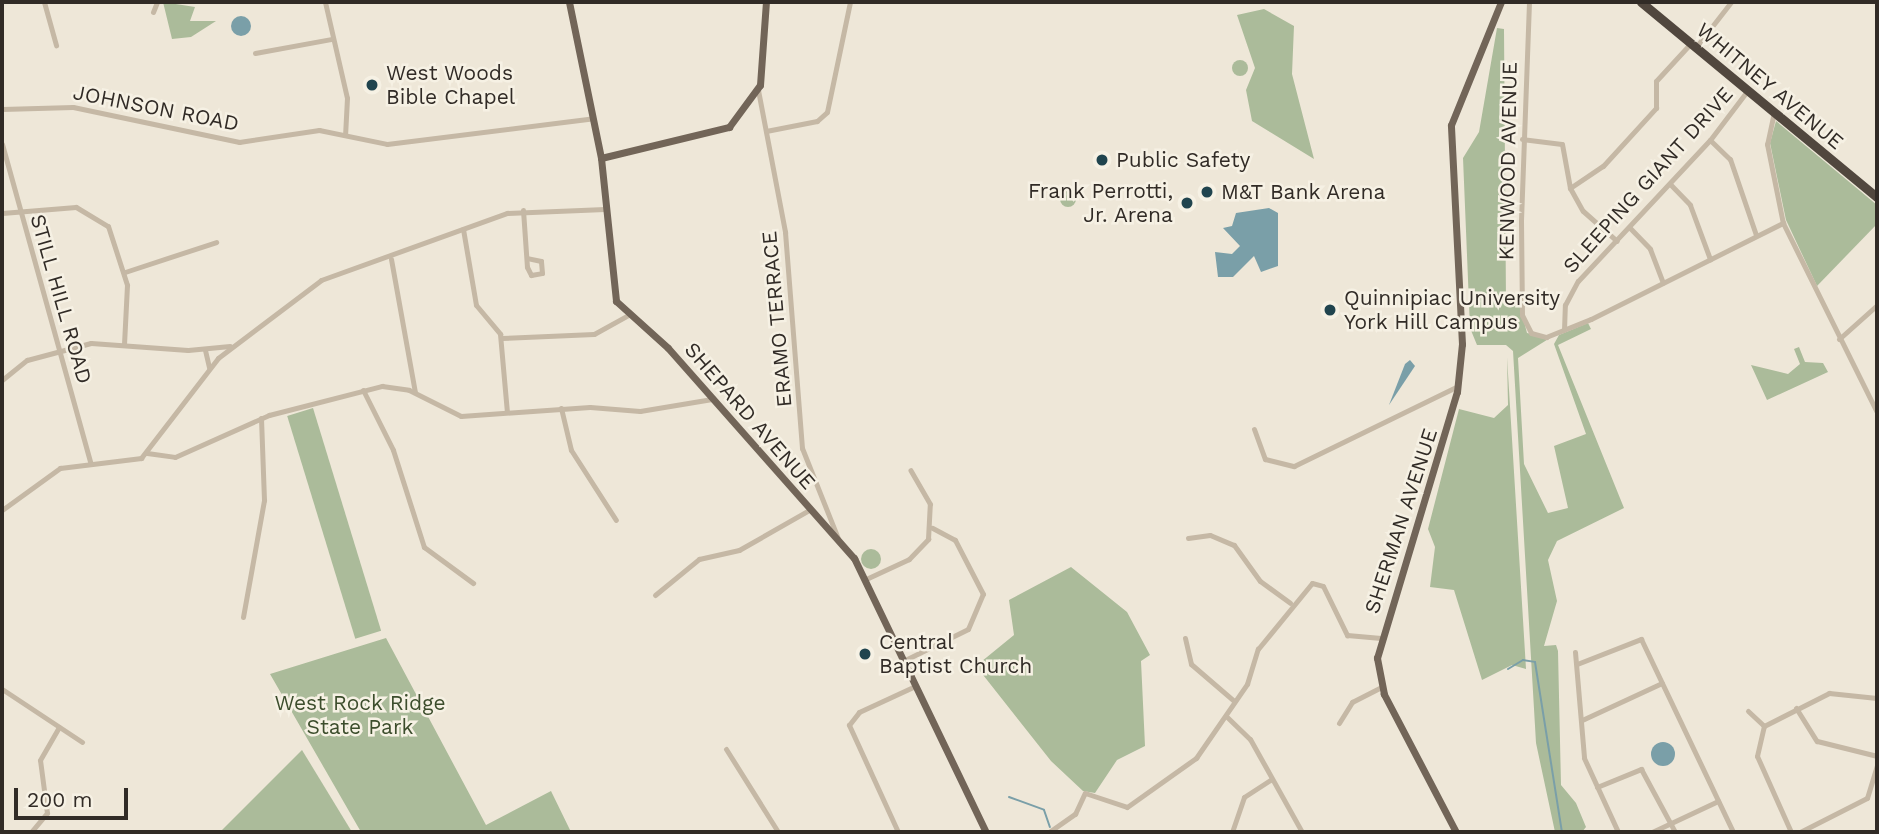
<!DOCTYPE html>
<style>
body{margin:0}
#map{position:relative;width:1879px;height:834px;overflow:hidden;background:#eee7d8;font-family:"Work Sans",sans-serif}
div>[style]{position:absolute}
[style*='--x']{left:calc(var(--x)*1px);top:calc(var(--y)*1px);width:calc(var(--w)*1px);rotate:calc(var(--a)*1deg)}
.green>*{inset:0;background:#abbb9a;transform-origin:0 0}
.round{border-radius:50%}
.water>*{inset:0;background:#7a9fa8}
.stream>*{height:2px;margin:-1px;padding:0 1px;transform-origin:1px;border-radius:1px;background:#7a9fa8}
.minor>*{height:5px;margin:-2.5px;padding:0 2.5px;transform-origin:2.5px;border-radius:2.5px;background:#c5b8a5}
.major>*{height:7px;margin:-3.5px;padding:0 3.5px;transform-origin:3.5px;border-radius:3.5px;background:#726558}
.highway>*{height:9px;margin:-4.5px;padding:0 4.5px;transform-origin:4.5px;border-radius:4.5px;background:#51473e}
.dots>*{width:19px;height:19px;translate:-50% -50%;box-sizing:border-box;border:4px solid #f6f1e4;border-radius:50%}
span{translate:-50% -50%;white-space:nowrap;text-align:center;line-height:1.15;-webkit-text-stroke:5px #f6f1e4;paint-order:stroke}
.poi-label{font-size:21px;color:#312b26}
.left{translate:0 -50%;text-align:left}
.right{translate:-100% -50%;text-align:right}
.street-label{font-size:21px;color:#312b26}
.park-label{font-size:21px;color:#3c4d2c}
.frame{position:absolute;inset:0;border:4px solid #312b26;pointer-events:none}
.scale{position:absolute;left:14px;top:788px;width:114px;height:32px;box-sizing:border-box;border:4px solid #312b26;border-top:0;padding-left:9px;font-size:21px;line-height:24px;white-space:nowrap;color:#312b26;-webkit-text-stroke:5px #f6f1e4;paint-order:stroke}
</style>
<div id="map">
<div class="green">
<i style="clip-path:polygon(163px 2px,195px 7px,190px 21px,216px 21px,191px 37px,172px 39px)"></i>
<i style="clip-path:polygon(1264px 9px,1294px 26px,1292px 74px,1314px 159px,1252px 121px,1246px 90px,1255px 68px,1237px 15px)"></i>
<i style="clip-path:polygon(1497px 28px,1504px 29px,1506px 303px,1519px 302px,1527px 333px,1550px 338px,1518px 358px,1524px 464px,1548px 513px,1568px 508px,1554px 446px,1586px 434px,1554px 344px,1559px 335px,1588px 323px,1591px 329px,1558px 345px,1624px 508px,1557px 541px,1548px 560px,1557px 601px,1544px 646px,1556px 645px,1558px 651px,1561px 785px,1576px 803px,1586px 827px,1582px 832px,1555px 832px,1536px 743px,1513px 351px,1506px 345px,1477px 345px,1470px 328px,1463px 158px,1479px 132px)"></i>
<i class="round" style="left:1232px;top:60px;width:16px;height:16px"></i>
<i style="clip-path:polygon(1776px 121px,1877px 205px,1877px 224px,1817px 286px,1786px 220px,1770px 143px)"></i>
<i class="round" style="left:1060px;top:191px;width:16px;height:16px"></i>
<i style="clip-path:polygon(1799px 347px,1805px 362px,1823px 363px,1828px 372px,1767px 400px,1751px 365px,1788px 374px,1800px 364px,1794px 349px)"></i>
<i style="clip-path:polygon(1507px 357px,1526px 669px,1512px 665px,1482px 680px,1454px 590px,1430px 587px,1435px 547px,1428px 529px,1459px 409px,1494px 418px,1508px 405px)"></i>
<i style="left:313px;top:408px;width:233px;height:27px;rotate:73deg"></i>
<i class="round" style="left:861px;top:549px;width:20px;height:20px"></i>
<i style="clip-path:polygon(1071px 567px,1127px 612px,1150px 655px,1141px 661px,1145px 746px,1117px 760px,1095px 793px,1083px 791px,1051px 761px,976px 666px,1014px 635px,1009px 600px)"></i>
<i style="clip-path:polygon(386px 638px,486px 825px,551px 791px,571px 832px,361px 832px,270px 674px)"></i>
<i style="clip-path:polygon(302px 750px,352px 832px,220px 832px)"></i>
</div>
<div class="water">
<i class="round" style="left:231px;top:16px;width:20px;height:20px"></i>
<i style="clip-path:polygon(1269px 208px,1278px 213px,1278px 266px,1261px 272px,1254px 256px,1233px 277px,1218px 277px,1215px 252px,1232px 254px,1240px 246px,1223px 228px,1232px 226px,1236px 213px)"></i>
<i style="clip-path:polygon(1410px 360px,1415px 366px,1389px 405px,1405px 364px)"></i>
<i class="round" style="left:1651px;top:742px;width:24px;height:24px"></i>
</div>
<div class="stream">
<i style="--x:1508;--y:669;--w:17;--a:-31"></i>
<i style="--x:1523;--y:660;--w:12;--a:9"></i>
<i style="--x:1535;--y:662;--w:172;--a:81"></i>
<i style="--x:1009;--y:797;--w:37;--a:20"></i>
<i style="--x:1044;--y:810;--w:18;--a:71"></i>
</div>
<div class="minor">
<i style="--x:44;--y:2;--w:45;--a:74.4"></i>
<i style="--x:325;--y:2;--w:98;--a:77.1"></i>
<i style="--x:347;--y:98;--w:37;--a:93"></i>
<i style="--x:1529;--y:2;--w:219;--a:92.1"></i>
<i style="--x:1521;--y:221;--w:94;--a:89.4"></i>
<i style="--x:1522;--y:315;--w:20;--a:63"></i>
<i style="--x:1531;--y:333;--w:16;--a:15"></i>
<i style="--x:1546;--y:337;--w:48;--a:-21.8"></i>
<i style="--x:1591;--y:319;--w:215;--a:-26.6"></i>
<i style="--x:153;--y:12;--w:11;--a:-68"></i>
<i style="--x:1696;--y:47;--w:57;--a:-52.1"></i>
<i style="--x:255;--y:53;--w:77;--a:-10.4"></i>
<i style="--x:758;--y:90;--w:145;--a:79.2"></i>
<i style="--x:785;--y:232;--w:217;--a:85.5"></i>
<i style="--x:802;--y:448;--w:100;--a:68.3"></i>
<i style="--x:2;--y:109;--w:71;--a:-1.6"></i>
<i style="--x:73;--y:107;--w:170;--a:11.9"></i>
<i style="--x:239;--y:142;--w:81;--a:-8.5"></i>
<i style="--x:319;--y:130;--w:69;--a:11.6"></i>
<i style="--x:387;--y:144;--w:204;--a:-7.1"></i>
<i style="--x:1774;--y:112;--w:33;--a:102"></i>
<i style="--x:1767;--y:144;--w:81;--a:78.6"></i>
<i style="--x:1783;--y:223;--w:211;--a:63.6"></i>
<i style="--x:766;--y:131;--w:52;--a:-11.1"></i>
<i style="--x:817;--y:121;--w:13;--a:-42"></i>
<i style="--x:827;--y:112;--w:112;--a:-78.2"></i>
<i style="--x:1522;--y:139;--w:40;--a:7.1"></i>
<i style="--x:1562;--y:144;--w:45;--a:79.7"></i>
<i style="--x:1570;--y:188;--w:26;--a:61"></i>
<i style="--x:1583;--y:211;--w:45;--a:41.4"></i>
<i style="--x:1710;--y:140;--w:28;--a:44"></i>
<i style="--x:1730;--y:159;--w:80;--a:71.1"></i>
<i style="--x:2;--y:144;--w:330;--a:74.5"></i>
<i style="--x:1670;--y:184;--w:29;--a:46"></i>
<i style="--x:1690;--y:205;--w:58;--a:69.7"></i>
<i style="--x:1570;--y:188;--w:40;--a:-34"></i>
<i style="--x:1603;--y:166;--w:79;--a:-47.6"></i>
<i style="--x:1656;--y:108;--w:27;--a:-90"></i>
<i style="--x:1656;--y:81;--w:52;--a:-47.4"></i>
<i style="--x:523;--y:210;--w:57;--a:86"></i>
<i style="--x:527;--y:267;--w:9;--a:63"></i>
<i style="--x:531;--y:275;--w:11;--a:-10"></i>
<i style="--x:542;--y:273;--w:12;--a:-95"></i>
<i style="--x:541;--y:261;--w:14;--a:-168"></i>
<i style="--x:2;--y:213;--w:74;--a:-4.6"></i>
<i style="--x:76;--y:207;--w:37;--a:31"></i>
<i style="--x:108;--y:226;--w:62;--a:72.1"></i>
<i style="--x:127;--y:285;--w:59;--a:92.9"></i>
<i style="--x:1630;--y:228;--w:29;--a:46"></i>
<i style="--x:1650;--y:249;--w:36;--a:69"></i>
<i style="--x:463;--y:229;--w:77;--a:80.3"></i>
<i style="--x:476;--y:305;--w:38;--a:50"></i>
<i style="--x:500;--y:334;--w:78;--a:84.9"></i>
<i style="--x:391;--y:259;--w:135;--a:79.8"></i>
<i style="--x:125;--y:272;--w:96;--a:-18.2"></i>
<i style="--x:1564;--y:330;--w:25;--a:-88"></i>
<i style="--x:1565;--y:305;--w:27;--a:-62"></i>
<i style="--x:1578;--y:281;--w:193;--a:-46.9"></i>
<i style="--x:1710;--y:140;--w:63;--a:-52.8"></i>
<i style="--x:501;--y:338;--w:93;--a:-2.5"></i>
<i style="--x:594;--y:334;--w:39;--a:-29"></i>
<i style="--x:1839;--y:339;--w:51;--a:-41.8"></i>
<i style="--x:205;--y:350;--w:18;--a:77"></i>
<i style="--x:2;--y:380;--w:32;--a:-39"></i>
<i style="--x:27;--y:360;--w:66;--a:-14.9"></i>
<i style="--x:91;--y:343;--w:97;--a:4.1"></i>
<i style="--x:188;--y:350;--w:42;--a:-5.4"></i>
<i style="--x:363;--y:390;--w:67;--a:63.4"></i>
<i style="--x:393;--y:450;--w:102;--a:72.3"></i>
<i style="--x:424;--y:547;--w:61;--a:36.3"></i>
<i style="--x:561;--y:408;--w:43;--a:76.6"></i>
<i style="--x:571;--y:450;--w:83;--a:57.3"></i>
<i style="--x:1254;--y:429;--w:32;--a:70"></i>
<i style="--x:1265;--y:459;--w:30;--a:14"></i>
<i style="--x:1294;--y:466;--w:182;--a:-26"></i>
<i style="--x:147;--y:453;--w:28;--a:8"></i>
<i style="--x:175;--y:457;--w:103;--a:-24.1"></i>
<i style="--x:269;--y:415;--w:117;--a:-14.4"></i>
<i style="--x:382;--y:386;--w:27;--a:8"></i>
<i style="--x:409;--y:390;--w:58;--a:26.6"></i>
<i style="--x:461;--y:416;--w:129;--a:-4"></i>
<i style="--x:590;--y:407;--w:50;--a:4.6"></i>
<i style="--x:640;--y:411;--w:73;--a:-9.5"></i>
<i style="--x:2;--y:510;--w:72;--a:-35.9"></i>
<i style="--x:60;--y:468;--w:82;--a:-7"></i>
<i style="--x:141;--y:458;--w:126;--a:-52.4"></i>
<i style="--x:218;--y:358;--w:129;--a:-37.1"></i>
<i style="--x:321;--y:280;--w:198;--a:-19.8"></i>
<i style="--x:507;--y:213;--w:98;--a:-2.3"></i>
<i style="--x:1188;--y:538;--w:22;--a:-8"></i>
<i style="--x:1210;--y:535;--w:26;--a:23"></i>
<i style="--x:1234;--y:545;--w:44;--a:54.2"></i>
<i style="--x:1260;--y:581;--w:37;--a:36"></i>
<i style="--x:866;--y:579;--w:47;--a:-24.9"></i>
<i style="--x:909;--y:559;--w:28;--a:-46"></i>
<i style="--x:928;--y:539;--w:35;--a:-87"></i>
<i style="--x:930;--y:504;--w:39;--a:-120"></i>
<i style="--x:655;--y:595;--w:57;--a:-39.3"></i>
<i style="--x:699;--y:559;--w:41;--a:-12.7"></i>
<i style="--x:739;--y:550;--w:81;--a:-29.7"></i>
<i style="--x:243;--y:617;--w:119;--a:-79.8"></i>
<i style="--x:264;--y:500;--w:82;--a:-92.1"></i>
<i style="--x:1185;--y:638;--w:27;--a:77"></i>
<i style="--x:1191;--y:664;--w:57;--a:40.7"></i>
<i style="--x:1575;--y:652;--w:106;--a:85.1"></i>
<i style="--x:1584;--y:758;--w:81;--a:65.3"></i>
<i style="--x:903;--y:661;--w:72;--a:-26.2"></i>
<i style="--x:968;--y:629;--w:38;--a:-67"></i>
<i style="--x:983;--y:594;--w:61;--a:-117.4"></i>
<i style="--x:955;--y:540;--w:26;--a:-152"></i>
<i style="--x:1577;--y:664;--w:69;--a:-21.3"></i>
<i style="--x:1641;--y:639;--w:214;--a:64.5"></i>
<i style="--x:2;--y:689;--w:96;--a:33.5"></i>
<i style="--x:1796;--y:708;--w:39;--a:58"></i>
<i style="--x:1817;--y:741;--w:62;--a:14"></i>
<i style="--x:1748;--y:711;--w:22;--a:43"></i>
<i style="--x:1227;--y:717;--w:32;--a:44"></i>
<i style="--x:1250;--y:739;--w:107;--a:60.8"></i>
<i style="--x:1582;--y:720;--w:88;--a:-24.8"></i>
<i style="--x:1339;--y:723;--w:25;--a:-58"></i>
<i style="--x:1352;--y:702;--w:33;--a:-27"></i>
<i style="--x:726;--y:749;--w:98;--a:57.9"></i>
<i style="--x:1597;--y:787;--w:48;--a:-22.2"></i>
<i style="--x:1641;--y:769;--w:72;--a:61.6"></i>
<i style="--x:31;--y:832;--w:25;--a:-50"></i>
<i style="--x:47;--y:813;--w:53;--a:-97.5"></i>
<i style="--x:40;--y:760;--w:38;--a:-60"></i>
<i style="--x:898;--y:832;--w:118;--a:-114.6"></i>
<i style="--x:849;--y:725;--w:16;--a:-52"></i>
<i style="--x:859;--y:712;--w:62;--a:-24.9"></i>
<i style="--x:1049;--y:832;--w:32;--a:-35"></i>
<i style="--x:1075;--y:814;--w:23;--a:-65"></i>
<i style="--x:1085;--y:793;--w:44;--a:18.4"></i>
<i style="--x:1127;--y:807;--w:85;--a:-35.4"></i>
<i style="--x:1196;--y:758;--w:90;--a:-55.4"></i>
<i style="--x:1247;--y:684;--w:37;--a:-73"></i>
<i style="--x:1258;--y:649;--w:85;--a:-50.7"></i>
<i style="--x:1312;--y:583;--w:11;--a:15"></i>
<i style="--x:1323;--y:586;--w:55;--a:63.9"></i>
<i style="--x:1347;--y:635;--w:34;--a:5"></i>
<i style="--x:1232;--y:832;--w:37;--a:-71"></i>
<i style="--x:1244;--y:797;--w:33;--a:-33"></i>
<i style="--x:1652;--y:832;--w:73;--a:-25.2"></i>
<i style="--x:1791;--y:832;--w:83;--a:-114.1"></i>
<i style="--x:1757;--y:756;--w:31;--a:-77"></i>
<i style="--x:1764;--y:726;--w:73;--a:-26.9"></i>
<i style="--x:1829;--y:693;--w:48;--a:5.9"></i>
<i style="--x:1800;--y:832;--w:75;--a:-26.9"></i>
<i style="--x:1867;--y:798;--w:34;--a:-73"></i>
</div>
<div class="major">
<i style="--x:569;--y:2;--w:159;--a:78.4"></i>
<i style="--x:601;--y:158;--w:144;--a:84"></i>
<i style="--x:616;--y:301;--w:70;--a:42.1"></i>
<i style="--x:668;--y:348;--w:281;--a:48.5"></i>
<i style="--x:854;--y:558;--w:304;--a:64.3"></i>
<i style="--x:601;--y:158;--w:132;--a:-13.6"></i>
<i style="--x:729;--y:127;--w:52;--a:-53.6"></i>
<i style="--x:760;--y:85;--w:83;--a:-85.9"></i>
<i style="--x:1456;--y:832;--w:156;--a:-117.6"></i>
<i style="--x:1384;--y:694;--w:37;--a:-101"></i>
<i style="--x:1377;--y:658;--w:278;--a:-73.3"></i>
<i style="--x:1457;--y:392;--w:48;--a:-84.1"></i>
<i style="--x:1462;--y:344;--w:219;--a:-92.9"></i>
<i style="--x:1451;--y:125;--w:133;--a:-67.9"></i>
</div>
<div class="highway">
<i style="--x:1641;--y:2;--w:306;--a:39.6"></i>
</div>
<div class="dots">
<i style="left:372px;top:85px;background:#20444e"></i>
<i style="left:1102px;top:160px;background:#20444e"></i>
<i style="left:1207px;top:192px;background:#20444e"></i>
<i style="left:1187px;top:203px;background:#20444e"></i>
<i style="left:1330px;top:310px;background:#20444e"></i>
<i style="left:865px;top:654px;background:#20444e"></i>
</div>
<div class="poi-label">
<span class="left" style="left:386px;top:85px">West Woods<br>Bible Chapel</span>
<span class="left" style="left:1116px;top:160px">Public Safety</span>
<span class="right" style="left:1173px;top:203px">Frank Perrotti,<br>Jr. Arena</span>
<span class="left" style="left:1221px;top:192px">M&amp;T Bank Arena</span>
<span class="left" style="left:1344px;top:310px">Quinnipiac University<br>York Hill Campus</span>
<span class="left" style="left:879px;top:654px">Central<br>Baptist Church</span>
</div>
<div class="street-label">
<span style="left:1770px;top:86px;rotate:40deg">WHITNEY AVENUE</span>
<span style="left:156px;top:108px;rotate:11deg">JOHNSON ROAD</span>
<span style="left:1508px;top:161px;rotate:-89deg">KENWOOD AVENUE</span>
<span style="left:1648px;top:180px;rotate:-48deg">SLEEPING GIANT DRIVE</span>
<span style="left:61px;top:299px;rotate:74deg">STILL HILL ROAD</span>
<span style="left:777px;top:319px;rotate:-95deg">ERAMO TERRACE</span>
<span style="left:750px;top:416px;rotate:49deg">SHEPARD AVENUE</span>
<span style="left:1401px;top:521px;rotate:-72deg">SHERMAN AVENUE</span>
</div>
<div class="park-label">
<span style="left:360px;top:715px">West Rock Ridge<br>State Park</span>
</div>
<div class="frame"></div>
<div class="scale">200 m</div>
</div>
